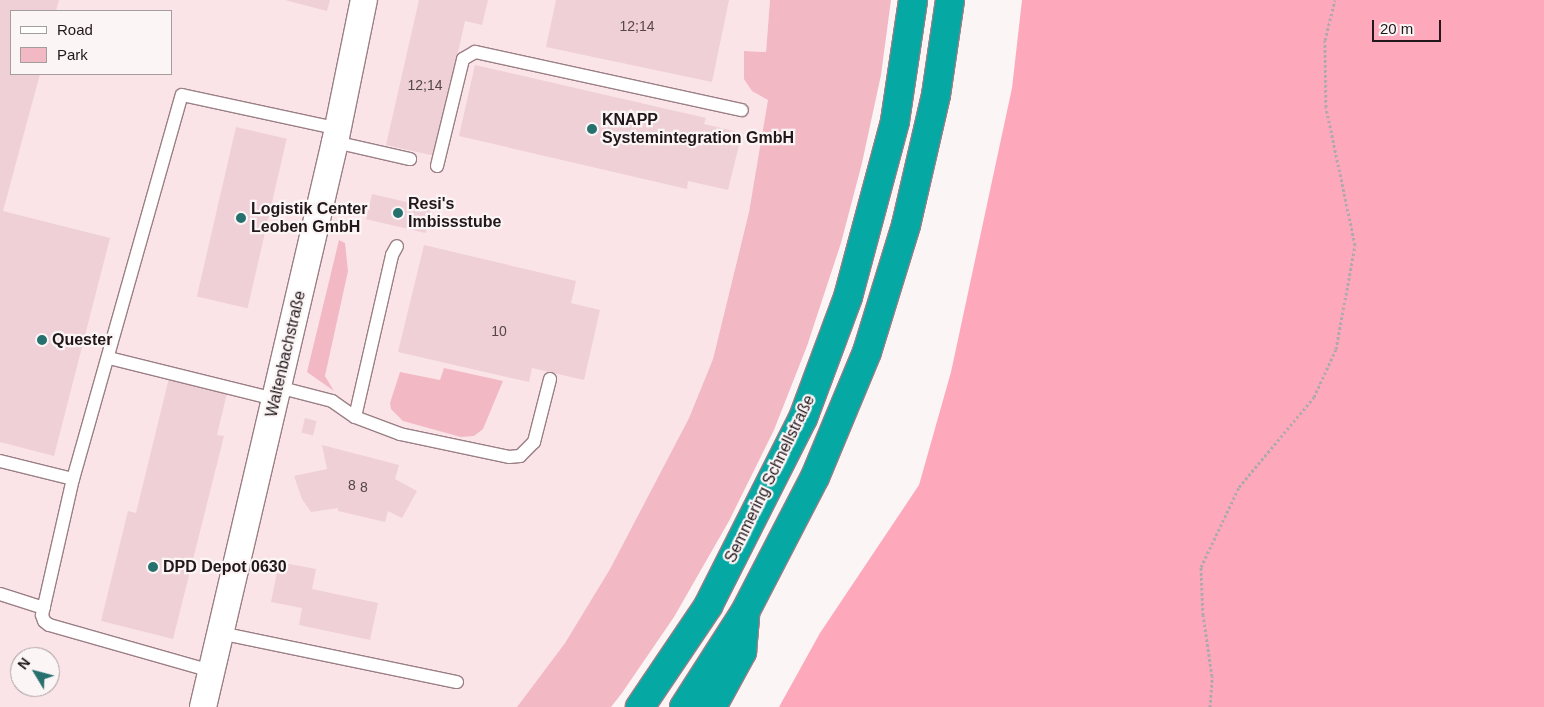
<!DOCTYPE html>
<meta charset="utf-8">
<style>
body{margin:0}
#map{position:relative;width:1544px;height:707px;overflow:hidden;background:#fbf5f6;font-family:Helvetica,sans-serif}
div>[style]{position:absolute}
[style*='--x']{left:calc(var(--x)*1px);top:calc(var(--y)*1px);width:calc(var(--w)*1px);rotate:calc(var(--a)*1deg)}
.built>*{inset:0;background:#fbe4e8}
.green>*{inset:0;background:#f2b9c5}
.forest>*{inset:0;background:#fea8bc}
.building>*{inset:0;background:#eed0d6;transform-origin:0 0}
.path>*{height:3px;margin-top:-1.5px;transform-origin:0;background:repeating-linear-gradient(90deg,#b0a9ab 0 2.5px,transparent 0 5px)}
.roads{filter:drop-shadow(1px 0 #9a7f85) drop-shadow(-1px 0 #9a7f85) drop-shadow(0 1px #9a7f85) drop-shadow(0 -1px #9a7f85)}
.service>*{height:12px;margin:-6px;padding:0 6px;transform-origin:6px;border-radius:6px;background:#fff}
.minor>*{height:26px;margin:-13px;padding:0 13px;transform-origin:13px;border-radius:13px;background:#fff}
.motorway>*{height:28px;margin:-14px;padding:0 14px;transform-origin:14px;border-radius:14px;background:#06a8a4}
.dots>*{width:14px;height:14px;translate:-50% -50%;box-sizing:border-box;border:2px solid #fbf5f6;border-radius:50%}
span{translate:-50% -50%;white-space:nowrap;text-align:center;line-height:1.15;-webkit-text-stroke:4.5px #fbf5f6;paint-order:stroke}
.number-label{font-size:14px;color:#55464a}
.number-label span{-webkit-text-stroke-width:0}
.poi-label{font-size:16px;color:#22181b;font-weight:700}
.left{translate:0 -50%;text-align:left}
.street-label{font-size:16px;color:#22181b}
.legend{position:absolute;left:10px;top:10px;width:162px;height:65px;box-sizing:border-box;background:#fbf5f6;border:1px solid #a49d9e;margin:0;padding:6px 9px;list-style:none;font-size:15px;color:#22181b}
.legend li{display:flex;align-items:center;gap:10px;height:25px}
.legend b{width:25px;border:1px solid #a49d9e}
.north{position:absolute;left:10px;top:647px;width:50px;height:50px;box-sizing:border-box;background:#fbf5f6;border:1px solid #a49d9e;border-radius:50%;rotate:307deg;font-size:14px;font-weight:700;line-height:20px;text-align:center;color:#22181b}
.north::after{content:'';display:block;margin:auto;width:18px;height:22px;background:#26706e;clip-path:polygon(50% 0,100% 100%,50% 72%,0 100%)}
.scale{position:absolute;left:1372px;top:20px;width:69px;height:22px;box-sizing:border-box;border:2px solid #22181b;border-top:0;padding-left:6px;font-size:15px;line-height:18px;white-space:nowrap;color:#22181b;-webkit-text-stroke:4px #fbf5f6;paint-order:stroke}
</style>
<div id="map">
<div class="built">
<i style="clip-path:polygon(evenodd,0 0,770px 0,766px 52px,744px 51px,769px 99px,749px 212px,713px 359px,689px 418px,610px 569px,565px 643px,517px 707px,0 707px,0 0,11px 11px,171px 11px,171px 74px,11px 74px,11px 11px,0 0,20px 657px,50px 657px,50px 687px,20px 687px,20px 657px)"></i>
</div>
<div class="green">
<i style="clip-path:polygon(770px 0,891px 0,881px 75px,862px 163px,841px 243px,807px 346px,774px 430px,729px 521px,674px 617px,622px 693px,611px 707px,517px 707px,565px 643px,610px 569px,689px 418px,713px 359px,749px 212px,768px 100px,752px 91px,744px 79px,744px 51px,766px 52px)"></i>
<i style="clip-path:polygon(339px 240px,345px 243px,348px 271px,325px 376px,334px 391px,307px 372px)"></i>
<i style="clip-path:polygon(444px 368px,503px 381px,483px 429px,474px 436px,461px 437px,403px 421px,391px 409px,390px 403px,400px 372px,440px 380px)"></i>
</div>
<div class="forest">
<i style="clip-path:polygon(1022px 0,1544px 0,1544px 707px,779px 707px,820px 633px,919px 485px,951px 372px,983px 223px,1012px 88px)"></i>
</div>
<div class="building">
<i style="clip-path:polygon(0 0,59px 0,56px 11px,11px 11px,11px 74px,40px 74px,3px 211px,110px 238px,54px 456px,0 442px)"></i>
<i style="clip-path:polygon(285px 0,330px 0,327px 11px)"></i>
<i style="clip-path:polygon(419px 0,488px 0,482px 25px,465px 21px,435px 156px,386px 145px)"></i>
<i style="clip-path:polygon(556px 0,729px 0,712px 82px,546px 47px)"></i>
<i style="clip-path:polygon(475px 65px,706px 118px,704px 124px,742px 133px,728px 190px,688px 181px,687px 189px,459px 136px)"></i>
<i style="left:236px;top:127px;width:52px;height:174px;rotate:13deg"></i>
<i style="left:372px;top:194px;width:61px;height:26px;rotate:13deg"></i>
<i style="clip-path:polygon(424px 245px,576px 281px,571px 303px,600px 310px,584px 380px,532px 368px,529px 382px,398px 352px)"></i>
<i style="clip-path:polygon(169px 378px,227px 393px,217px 435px,224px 436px,173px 639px,101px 621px,128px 511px,136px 513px)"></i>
<i style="left:305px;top:418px;width:12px;height:15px;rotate:14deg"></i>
<i style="clip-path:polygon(322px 445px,399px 465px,395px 479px,417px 491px,402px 518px,388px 511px,385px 522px,338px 511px,338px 508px,311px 512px,302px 499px,294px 476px,327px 469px)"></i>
<i style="clip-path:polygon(279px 562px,316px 569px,312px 589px,378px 603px,370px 640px,299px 625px,302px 608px,271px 602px)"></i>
</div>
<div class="path">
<i style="--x:1210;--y:707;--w:31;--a:-86"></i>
<i style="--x:1212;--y:676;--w:62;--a:-98.4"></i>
<i style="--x:1203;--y:615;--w:48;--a:-92.4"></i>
<i style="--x:1201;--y:567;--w:89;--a:-64.6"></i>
<i style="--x:1239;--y:487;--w:117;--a:-50.2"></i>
<i style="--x:1314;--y:397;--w:53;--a:-65.4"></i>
<i style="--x:1336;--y:349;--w:106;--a:-79.6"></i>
<i style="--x:1355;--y:245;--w:141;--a:-101.9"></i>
<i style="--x:1326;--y:107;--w:67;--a:-90.9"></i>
<i style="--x:1325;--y:40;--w:41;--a:-76"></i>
</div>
<div class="roads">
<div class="service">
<i style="--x:335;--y:142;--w:77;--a:12.8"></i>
<i style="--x:437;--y:166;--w:110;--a:-76.3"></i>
<i style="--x:463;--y:59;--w:14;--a:-30"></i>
<i style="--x:475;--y:52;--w:273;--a:12.3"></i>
<i style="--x:109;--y:358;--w:171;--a:13.9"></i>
<i style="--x:278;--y:387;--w:56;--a:14.5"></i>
<i style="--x:332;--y:401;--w:28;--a:35"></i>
<i style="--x:355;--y:417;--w:48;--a:20.7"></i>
<i style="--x:400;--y:434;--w:111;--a:11.9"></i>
<i style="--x:509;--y:457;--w:11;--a:-5"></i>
<i style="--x:520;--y:456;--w:20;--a:-45"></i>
<i style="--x:534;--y:442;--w:65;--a:-75.7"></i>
<i style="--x:355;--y:417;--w:166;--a:-77.1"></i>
<i style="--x:392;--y:255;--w:10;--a:-61"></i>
<i style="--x:0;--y:461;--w:75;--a:13.9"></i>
<i style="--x:0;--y:594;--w:46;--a:17.7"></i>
<i style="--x:220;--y:633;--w:242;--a:11.7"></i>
<i style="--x:211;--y:671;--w:168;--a:-164.1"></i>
<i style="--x:49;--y:625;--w:6;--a:-141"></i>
<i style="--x:44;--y:621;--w:6;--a:-108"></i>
<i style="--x:42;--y:615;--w:139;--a:-77.2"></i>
<i style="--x:73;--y:479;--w:399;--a:-74.2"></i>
<i style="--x:182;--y:95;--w:157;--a:12.2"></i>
</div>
<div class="minor">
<i style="--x:203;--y:707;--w:580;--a:-76.85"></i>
<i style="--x:335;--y:142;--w:145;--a:-78.5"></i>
</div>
<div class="motorway">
<i style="--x:640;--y:707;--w:122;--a:-56"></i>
<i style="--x:708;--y:606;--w:211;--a:-63.2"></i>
<i style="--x:803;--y:418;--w:129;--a:-69.6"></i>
<i style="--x:848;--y:297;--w:182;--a:-75"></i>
<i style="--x:895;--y:121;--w:122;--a:-81.5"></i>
<i style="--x:684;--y:707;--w:113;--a:-57.3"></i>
<i style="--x:745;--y:612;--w:152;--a:-62.6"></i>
<i style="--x:815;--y:477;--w:135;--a:-67.4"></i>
<i style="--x:867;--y:352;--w:133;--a:-72.9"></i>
<i style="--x:906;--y:225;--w:133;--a:-77"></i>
<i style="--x:936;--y:95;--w:96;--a:-81.6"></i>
<i style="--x:712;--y:707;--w:63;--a:-61.4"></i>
<i style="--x:742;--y:652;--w:36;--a:-85"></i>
</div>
</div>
<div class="dots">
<i style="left:592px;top:129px;background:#26706e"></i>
<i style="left:398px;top:213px;background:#26706e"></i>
<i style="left:241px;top:218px;background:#26706e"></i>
<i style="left:42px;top:340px;background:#26706e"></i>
<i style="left:153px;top:567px;background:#26706e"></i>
</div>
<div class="number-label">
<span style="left:637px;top:26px">12;14</span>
<span style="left:425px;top:85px">12;14</span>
<span style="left:499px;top:331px">10</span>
<span style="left:352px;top:485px">8</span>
<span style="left:364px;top:487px">8</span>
</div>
<div class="poi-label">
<span class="left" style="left:602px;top:129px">KNAPP<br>Systemintegration GmbH</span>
<span class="left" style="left:408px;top:213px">Resi's<br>Imbissstube</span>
<span class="left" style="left:251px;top:218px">Logistik Center<br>Leoben GmbH</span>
<span class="left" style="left:52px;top:340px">Quester</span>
<span class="left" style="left:163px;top:567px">DPD Depot 0630</span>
</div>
<div class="street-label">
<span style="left:286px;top:354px;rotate:-77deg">Waltenbachstraße</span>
<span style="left:770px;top:479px;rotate:-64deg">Semmering Schnellstraße</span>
</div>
<ul class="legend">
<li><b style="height:6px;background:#fff"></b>Road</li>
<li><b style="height:14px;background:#f2b9c5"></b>Park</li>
</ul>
<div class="north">N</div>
<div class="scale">20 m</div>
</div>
